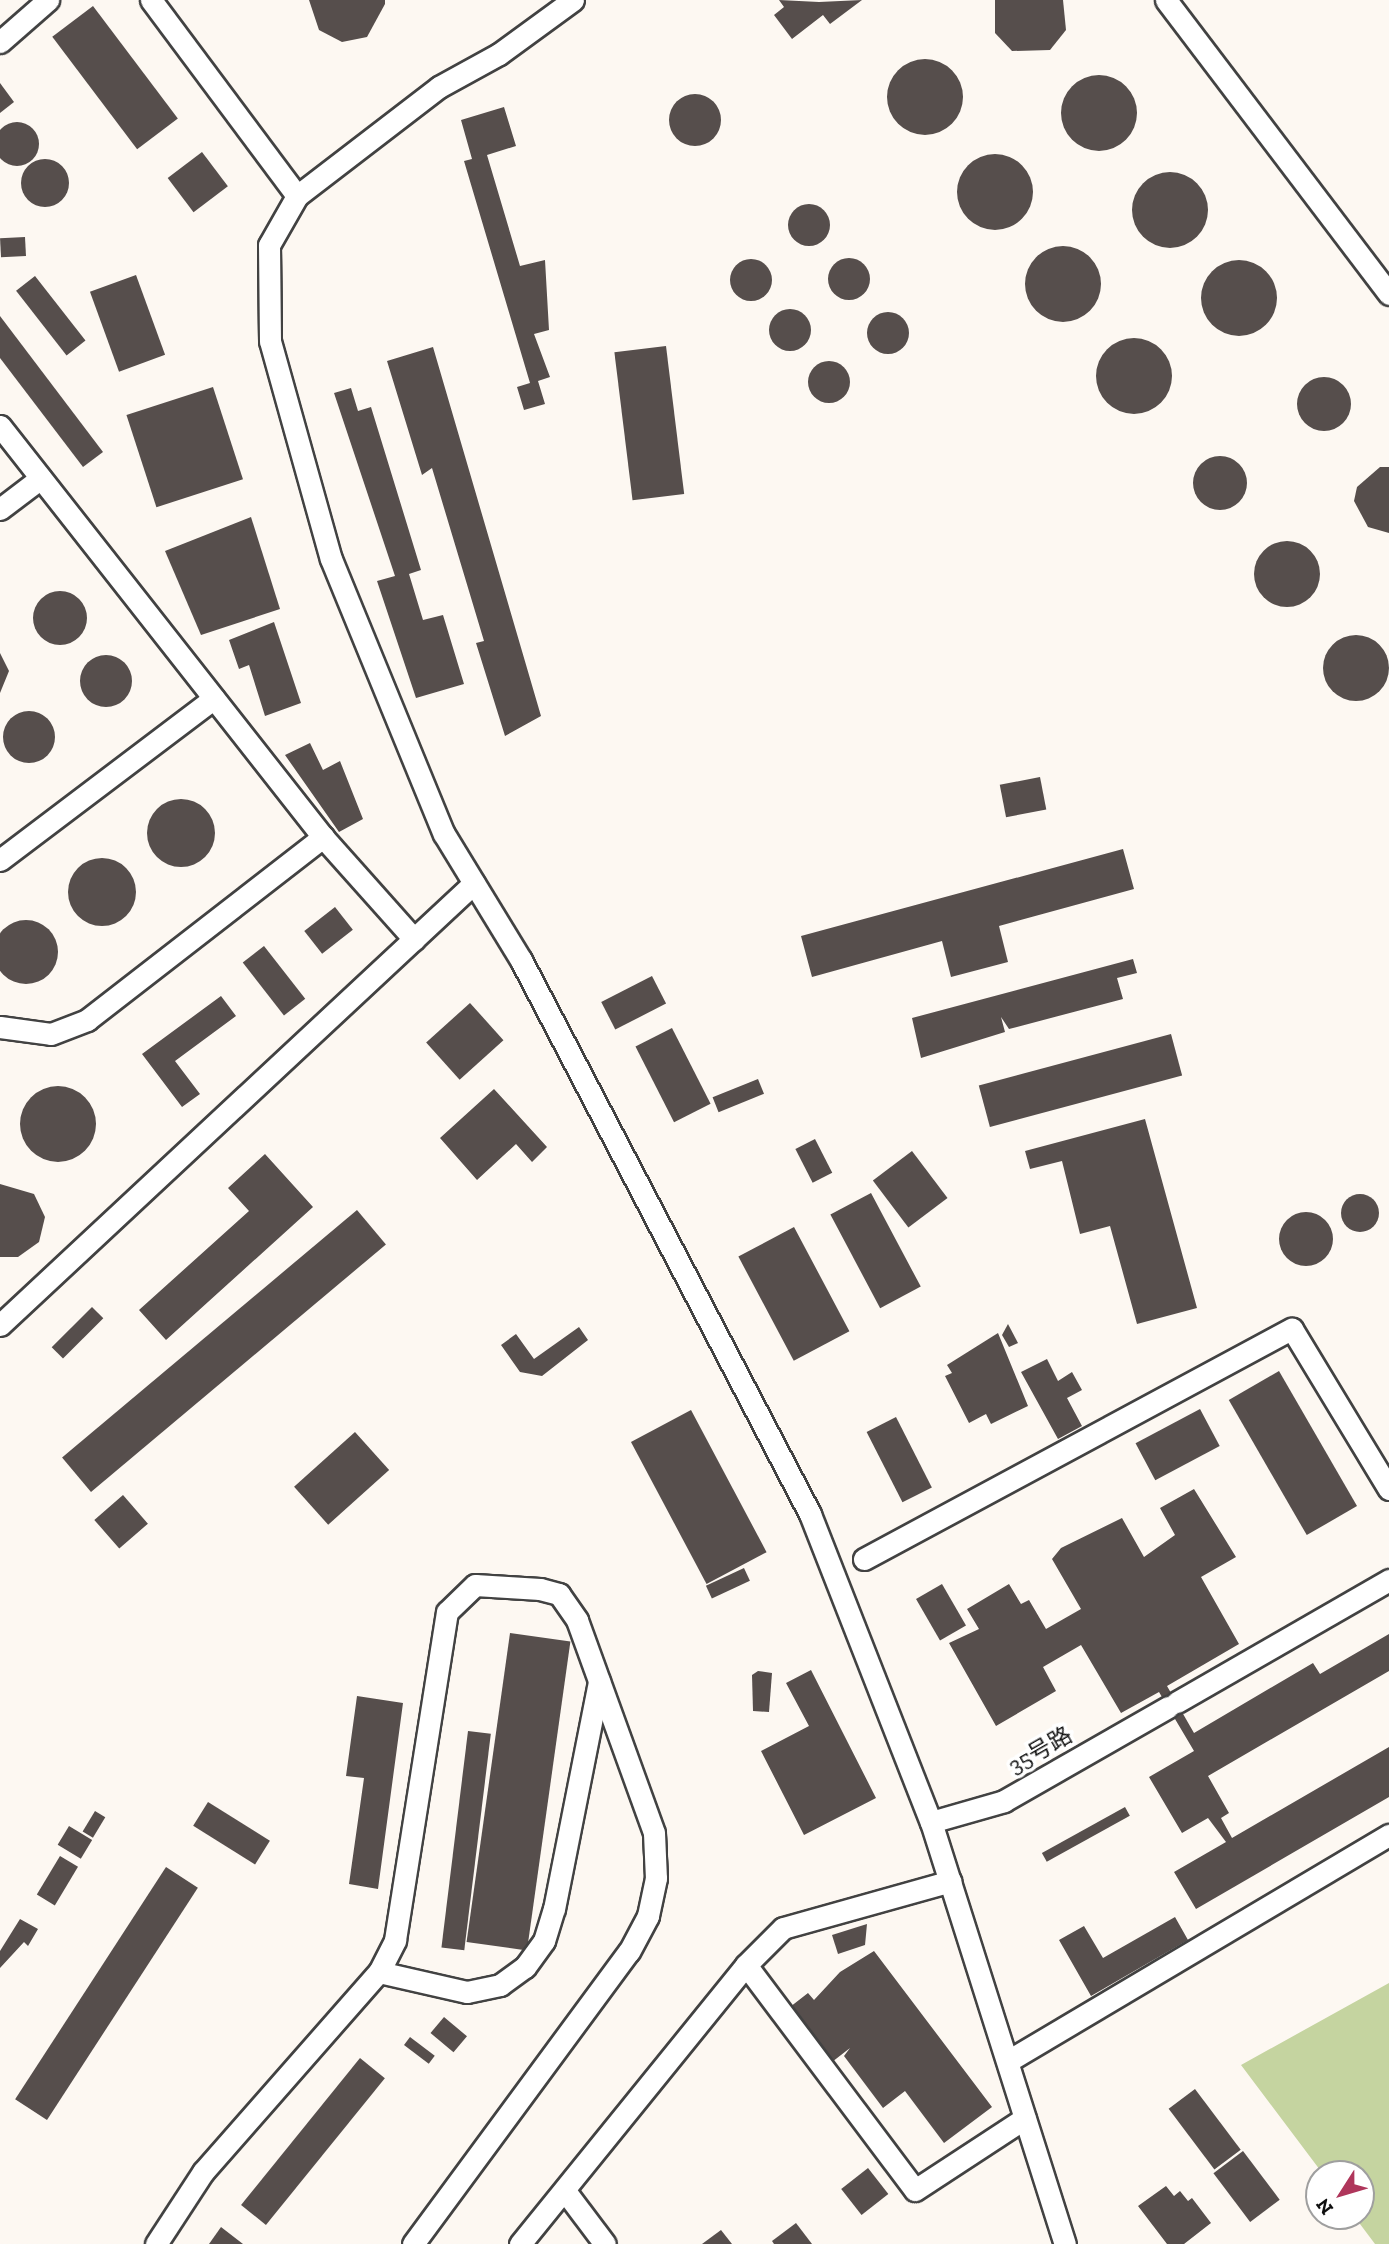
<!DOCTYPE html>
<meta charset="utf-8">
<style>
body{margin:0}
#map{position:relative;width:1389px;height:2244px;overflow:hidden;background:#fdf8f2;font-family:"Zilla Slab","Noto Sans SC",serif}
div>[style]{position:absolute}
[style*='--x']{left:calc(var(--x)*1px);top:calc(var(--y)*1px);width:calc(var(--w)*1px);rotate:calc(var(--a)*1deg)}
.forest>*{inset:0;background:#c5d4a0}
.building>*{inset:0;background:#564e4c;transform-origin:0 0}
.round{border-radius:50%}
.roads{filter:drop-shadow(2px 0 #424242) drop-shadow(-2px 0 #424242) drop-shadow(0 2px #424242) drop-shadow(0 -2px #424242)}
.minor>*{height:21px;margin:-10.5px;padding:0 10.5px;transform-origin:10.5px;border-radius:10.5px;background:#fff}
span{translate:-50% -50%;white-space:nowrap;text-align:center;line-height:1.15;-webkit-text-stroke:7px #fff;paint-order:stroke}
.street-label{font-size:23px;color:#0f0f0f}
.north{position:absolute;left:1305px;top:2160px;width:70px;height:70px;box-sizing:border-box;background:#fff;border:2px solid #9f9f9f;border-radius:50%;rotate:233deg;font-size:19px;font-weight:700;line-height:28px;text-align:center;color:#0f0f0f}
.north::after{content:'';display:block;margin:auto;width:24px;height:32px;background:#af365b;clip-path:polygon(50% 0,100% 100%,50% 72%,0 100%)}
</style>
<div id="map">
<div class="forest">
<i style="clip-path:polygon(1389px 1983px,1389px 2244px,1375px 2244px,1354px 2216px,1361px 2216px,1361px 2174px,1323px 2174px,1241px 2065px)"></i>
</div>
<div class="building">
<i style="clip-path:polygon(309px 0,385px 0,385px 4px,367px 37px,342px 42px,319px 30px)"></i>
<i style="clip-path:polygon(779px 0,819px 2px,862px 0,830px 24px,823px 15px,792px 39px,774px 15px,784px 7px)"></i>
<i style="clip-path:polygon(995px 0,1063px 0,1066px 30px,1050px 50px,1012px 51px,995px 33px)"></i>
<i style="left:93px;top:6px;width:141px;height:51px;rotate:53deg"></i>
<i class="round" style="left:887px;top:59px;width:76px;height:76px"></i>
<i class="round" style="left:1061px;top:75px;width:76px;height:76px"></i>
<i style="clip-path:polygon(0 83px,14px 102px,0 113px)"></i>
<i class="round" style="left:669px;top:94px;width:52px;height:52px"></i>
<i style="clip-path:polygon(504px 107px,516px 146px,487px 155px,520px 266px,545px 260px,549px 330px,534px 334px,550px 377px,538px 381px,545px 404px,524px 410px,517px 387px,530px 383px,464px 161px,472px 159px,461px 120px)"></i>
<i class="round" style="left:-5px;top:122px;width:44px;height:44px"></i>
<i style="left:202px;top:152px;width:43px;height:43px;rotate:53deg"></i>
<i class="round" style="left:957px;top:154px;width:76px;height:76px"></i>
<i class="round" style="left:21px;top:159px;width:48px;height:48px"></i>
<i class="round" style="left:1132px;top:172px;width:76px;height:76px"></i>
<i class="round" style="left:788px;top:204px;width:42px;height:42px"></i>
<i style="left:25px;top:237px;width:19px;height:25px;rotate:87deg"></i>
<i class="round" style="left:1025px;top:246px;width:76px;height:76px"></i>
<i class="round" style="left:828px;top:258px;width:42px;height:42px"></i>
<i class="round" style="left:730px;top:259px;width:42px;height:42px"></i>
<i class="round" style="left:1201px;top:260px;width:76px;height:76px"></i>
<i style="left:136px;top:275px;width:85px;height:49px;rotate:70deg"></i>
<i style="left:35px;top:276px;width:82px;height:24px;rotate:52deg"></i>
<i class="round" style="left:769px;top:309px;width:42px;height:42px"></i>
<i class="round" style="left:867px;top:312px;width:42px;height:42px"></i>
<i style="clip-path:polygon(0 316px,103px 452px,83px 467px,0 358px)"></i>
<i class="round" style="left:1096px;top:338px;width:76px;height:76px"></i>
<i style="left:666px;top:346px;width:149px;height:52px;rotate:83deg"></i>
<i style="clip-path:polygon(433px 347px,541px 716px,505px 736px,476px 643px,484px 641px,432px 468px,422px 475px,387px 361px)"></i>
<i class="round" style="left:808px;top:361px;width:42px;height:42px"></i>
<i class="round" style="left:1297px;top:377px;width:54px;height:54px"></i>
<i style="left:213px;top:387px;width:97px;height:91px;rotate:72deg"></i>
<i style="clip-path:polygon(351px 388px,358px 411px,371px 407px,421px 570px,409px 574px,423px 620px,443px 615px,464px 684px,416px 698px,377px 581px,395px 576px,334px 393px)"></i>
<i class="round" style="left:1193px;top:456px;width:54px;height:54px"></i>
<i style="clip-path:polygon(1380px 467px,1389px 467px,1389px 533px,1368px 527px,1354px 501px,1357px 487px)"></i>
<i style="clip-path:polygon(251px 517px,280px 609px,201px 635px,165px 551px)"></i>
<i class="round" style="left:1254px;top:541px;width:66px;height:66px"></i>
<i class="round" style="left:33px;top:591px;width:54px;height:54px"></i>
<i style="clip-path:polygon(274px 622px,301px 703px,265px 716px,249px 665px,239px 669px,229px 640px)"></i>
<i class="round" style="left:1323px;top:635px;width:66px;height:66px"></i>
<i style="clip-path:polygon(0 653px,9px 671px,0 693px)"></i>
<i class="round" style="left:80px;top:655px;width:52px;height:52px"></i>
<i class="round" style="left:3px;top:711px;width:52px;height:52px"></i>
<i style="clip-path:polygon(310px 743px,323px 770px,340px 761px,363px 819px,339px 832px,285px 755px)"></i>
<i style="left:1040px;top:777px;width:33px;height:41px;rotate:79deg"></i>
<i class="round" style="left:147px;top:799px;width:68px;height:68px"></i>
<i style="clip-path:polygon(1123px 849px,1134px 889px,999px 926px,1008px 962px,951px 977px,942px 941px,812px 977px,801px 936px)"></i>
<i class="round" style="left:68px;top:858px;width:68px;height:68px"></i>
<i style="left:335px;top:907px;width:29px;height:39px;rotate:52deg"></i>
<i class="round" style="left:-6px;top:920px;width:64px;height:64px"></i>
<i style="left:264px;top:946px;width:67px;height:27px;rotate:52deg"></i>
<i style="clip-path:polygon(1133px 959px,1137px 973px,1117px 978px,1123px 999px,1009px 1029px,1001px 1017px,1005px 1032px,921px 1058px,912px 1018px)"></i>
<i style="left:652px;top:976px;width:31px;height:57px;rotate:63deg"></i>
<i style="clip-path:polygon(221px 996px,236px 1016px,175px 1061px,200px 1094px,182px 1107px,142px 1054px)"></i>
<i style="left:470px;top:1003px;width:50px;height:59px;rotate:48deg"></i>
<i style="left:672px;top:1028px;width:85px;height:41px;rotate:63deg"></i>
<i style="left:1171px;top:1034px;width:43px;height:199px;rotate:75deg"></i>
<i style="left:758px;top:1079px;width:16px;height:49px;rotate:68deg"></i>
<i class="round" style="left:20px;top:1086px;width:76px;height:76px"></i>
<i style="clip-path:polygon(494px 1089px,547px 1147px,532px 1162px,516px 1144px,477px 1180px,440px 1138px)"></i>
<i style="clip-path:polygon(1145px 1119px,1197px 1308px,1137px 1324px,1110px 1226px,1080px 1234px,1062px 1161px,1030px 1169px,1025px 1151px)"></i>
<i style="left:815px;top:1139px;width:38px;height:22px;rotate:63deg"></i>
<i style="left:912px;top:1151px;width:59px;height:49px;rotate:53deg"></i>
<i style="clip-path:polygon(265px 1154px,313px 1207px,166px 1340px,139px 1310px,249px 1211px,228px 1188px)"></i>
<i style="clip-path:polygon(0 1184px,34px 1194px,45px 1217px,39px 1242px,18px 1257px,0 1257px)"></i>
<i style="left:871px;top:1193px;width:106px;height:46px;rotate:62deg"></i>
<i class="round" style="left:1341px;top:1194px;width:38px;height:38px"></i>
<i style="left:357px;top:1210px;width:45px;height:385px;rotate:50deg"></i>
<i class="round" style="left:1279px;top:1212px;width:54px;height:54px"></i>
<i style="left:794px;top:1227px;width:118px;height:63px;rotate:62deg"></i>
<i style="left:92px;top:1307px;width:16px;height:57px;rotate:45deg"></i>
<i style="clip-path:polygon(1008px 1324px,1018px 1343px,1009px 1347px,1002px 1335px)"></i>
<i style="clip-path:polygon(579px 1327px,588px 1340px,542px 1376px,520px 1372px,501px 1345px,516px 1334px,534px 1359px)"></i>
<i style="clip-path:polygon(998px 1333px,1028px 1406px,991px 1424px,986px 1414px,969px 1423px,945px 1376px,952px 1373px,947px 1365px)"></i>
<i style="clip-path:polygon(1047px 1359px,1058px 1381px,1072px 1372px,1082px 1390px,1067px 1398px,1082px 1426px,1058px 1439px,1021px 1372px)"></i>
<i style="left:1279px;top:1371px;width:156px;height:58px;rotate:60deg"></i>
<i style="left:1200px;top:1409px;width:42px;height:73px;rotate:62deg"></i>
<i style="left:691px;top:1410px;width:161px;height:68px;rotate:62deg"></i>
<i style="left:896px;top:1417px;width:79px;height:33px;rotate:63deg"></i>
<i style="left:355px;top:1432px;width:51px;height:82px;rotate:48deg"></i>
<i style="clip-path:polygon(1194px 1489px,1236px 1557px,1201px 1577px,1239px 1644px,1167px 1686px,1194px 1733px,1313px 1663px,1320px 1674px,1389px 1634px,1389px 1671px,1208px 1776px,1229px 1813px,1221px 1818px,1232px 1838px,1389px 1747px,1389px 1797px,1196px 1909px,1174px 1872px,1226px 1842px,1208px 1818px,1182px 1833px,1149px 1777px,1194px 1751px,1159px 1692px,1121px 1713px,1081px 1645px,1043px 1667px,1056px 1691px,996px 1726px,949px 1643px,979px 1629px,967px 1609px,1009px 1584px,1021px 1604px,1029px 1600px,1046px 1629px,1081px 1609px,1052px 1559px,1061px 1548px,1122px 1518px,1144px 1557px,1175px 1535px,1160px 1508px)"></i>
<i style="left:123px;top:1495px;width:38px;height:38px;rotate:49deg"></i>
<i style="left:744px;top:1568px;width:14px;height:42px;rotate:65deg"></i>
<i style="left:942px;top:1584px;width:48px;height:30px;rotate:60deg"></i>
<i style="left:510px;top:1633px;width:61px;height:312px;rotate:8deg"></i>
<i style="clip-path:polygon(811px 1670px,876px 1798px,804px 1835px,761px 1751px,809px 1726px,786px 1683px)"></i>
<i style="clip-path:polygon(758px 1671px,772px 1673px,769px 1712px,753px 1711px,752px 1675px)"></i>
<i style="clip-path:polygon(357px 1696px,403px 1703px,378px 1889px,349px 1884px,364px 1778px,346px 1776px)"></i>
<i style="left:468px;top:1731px;width:23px;height:218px;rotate:7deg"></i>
<i style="left:208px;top:1802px;width:73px;height:28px;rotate:32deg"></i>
<i style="left:1125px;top:1807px;width:10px;height:95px;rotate:61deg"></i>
<i style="left:95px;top:1811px;width:12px;height:24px;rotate:31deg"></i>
<i style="left:69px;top:1826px;width:27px;height:22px;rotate:31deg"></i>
<i style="left:60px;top:1856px;width:21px;height:45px;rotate:31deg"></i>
<i style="left:166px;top:1867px;width:38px;height:277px;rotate:33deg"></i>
<i style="clip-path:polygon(1175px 1917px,1188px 1940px,1091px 1996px,1059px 1940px,1084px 1926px,1103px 1958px)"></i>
<i style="clip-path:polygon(20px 1919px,38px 1929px,28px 1946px,24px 1942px,0 1968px,0 1951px)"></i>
<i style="clip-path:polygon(867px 1924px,865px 1945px,838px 1954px,832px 1935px)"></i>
<i style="clip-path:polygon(874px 1951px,992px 2107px,944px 2143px,905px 2091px,883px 2108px,844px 2056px,850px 2048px,832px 2062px,790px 2007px,808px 1993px,814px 2000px,840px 1972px)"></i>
<i style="left:444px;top:2017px;width:30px;height:21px;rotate:40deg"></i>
<i style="left:410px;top:2037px;width:31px;height:10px;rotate:37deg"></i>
<i style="left:360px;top:2058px;width:32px;height:189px;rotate:39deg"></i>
<i style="left:1195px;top:2089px;width:76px;height:33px;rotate:53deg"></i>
<i style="left:1243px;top:2151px;width:61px;height:37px;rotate:53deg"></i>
<i style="left:868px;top:2168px;width:33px;height:34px;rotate:52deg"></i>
<i style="clip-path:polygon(1166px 2186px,1174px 2196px,1180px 2191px,1188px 2201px,1192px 2198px,1211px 2223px,1184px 2244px,1167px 2244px,1138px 2206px)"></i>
<i style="clip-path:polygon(796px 2223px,812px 2244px,774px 2244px,772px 2241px)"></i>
<i style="clip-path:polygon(221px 2227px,243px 2244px,209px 2244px)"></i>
<i style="clip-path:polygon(721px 2230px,732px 2244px,702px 2244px)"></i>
</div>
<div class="roads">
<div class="minor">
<i style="--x:151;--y:0;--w:244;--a:53.3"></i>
<i style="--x:573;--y:0;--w:92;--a:143.9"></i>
<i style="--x:499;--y:54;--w:68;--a:151.2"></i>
<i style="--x:439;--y:87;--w:179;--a:142.5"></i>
<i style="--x:297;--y:196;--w:56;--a:119.7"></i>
<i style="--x:269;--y:245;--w:96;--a:89.4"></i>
<i style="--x:270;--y:341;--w:226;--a:74.4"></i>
<i style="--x:331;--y:559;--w:297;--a:67.7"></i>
<i style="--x:444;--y:834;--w:148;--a:58.6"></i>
<i style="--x:521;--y:960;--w:625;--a:62.45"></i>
<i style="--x:810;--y:1514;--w:331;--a:68.6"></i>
<i style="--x:931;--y:1822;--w:443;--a:72.4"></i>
<i style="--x:1166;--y:0;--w:369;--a:52.8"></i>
<i style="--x:0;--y:42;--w:64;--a:-41.2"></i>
<i style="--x:0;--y:426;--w:523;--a:51.84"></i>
<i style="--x:323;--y:837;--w:137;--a:48.3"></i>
<i style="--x:0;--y:509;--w:51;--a:-37.1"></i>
<i style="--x:0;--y:860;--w:268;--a:-37.1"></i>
<i style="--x:0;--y:1027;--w:51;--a:7.8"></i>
<i style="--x:51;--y:1034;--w:39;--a:-21"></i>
<i style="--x:87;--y:1020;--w:299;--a:-37.8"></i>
<i style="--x:0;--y:1325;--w:648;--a:-43"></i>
<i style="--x:864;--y:1559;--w:486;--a:-28.3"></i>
<i style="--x:1292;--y:1329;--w:187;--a:58.8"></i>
<i style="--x:1177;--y:1702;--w:245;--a:-29.9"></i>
<i style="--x:931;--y:1822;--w:76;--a:-16"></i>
<i style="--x:1004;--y:1801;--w:189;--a:-29.8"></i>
<i style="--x:746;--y:1965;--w:281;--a:53.1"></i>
<i style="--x:915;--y:2190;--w:131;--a:-33.2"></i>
<i style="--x:379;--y:1972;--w:90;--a:12.8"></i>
<i style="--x:467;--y:1992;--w:34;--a:-12"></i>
<i style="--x:500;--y:1985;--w:31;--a:-36"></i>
<i style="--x:525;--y:1967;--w:32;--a:-54"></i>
<i style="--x:544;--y:1941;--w:34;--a:-73"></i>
<i style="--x:554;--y:1909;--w:232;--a:-78.8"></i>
<i style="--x:1008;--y:2061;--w:443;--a:-30.7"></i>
<i style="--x:565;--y:2191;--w:66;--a:53"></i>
<i style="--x:156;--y:2244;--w:86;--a:-56.9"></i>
<i style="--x:203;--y:2172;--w:266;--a:-48.7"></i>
<i style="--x:379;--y:1972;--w:36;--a:-63"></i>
<i style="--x:395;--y:1940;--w:332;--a:-81"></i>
<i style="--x:447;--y:1612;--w:39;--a:-44"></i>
<i style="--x:475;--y:1585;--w:65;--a:3.5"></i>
<i style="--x:540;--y:1589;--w:20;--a:15"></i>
<i style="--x:559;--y:1594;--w:32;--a:55"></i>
<i style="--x:577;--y:1620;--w:226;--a:70.1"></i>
<i style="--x:654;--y:1833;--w:45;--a:87.5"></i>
<i style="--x:656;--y:1878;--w:39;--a:102"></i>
<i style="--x:648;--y:1916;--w:40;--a:118"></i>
<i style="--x:629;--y:1951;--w:364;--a:126.4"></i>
<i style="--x:520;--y:2244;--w:359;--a:-51"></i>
<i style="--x:746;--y:1965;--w:52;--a:-45"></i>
<i style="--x:783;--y:1928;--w:174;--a:-15.6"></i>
</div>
</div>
<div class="street-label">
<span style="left:1040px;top:1750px;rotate:-30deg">35号路</span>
</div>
<div class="north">N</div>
</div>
